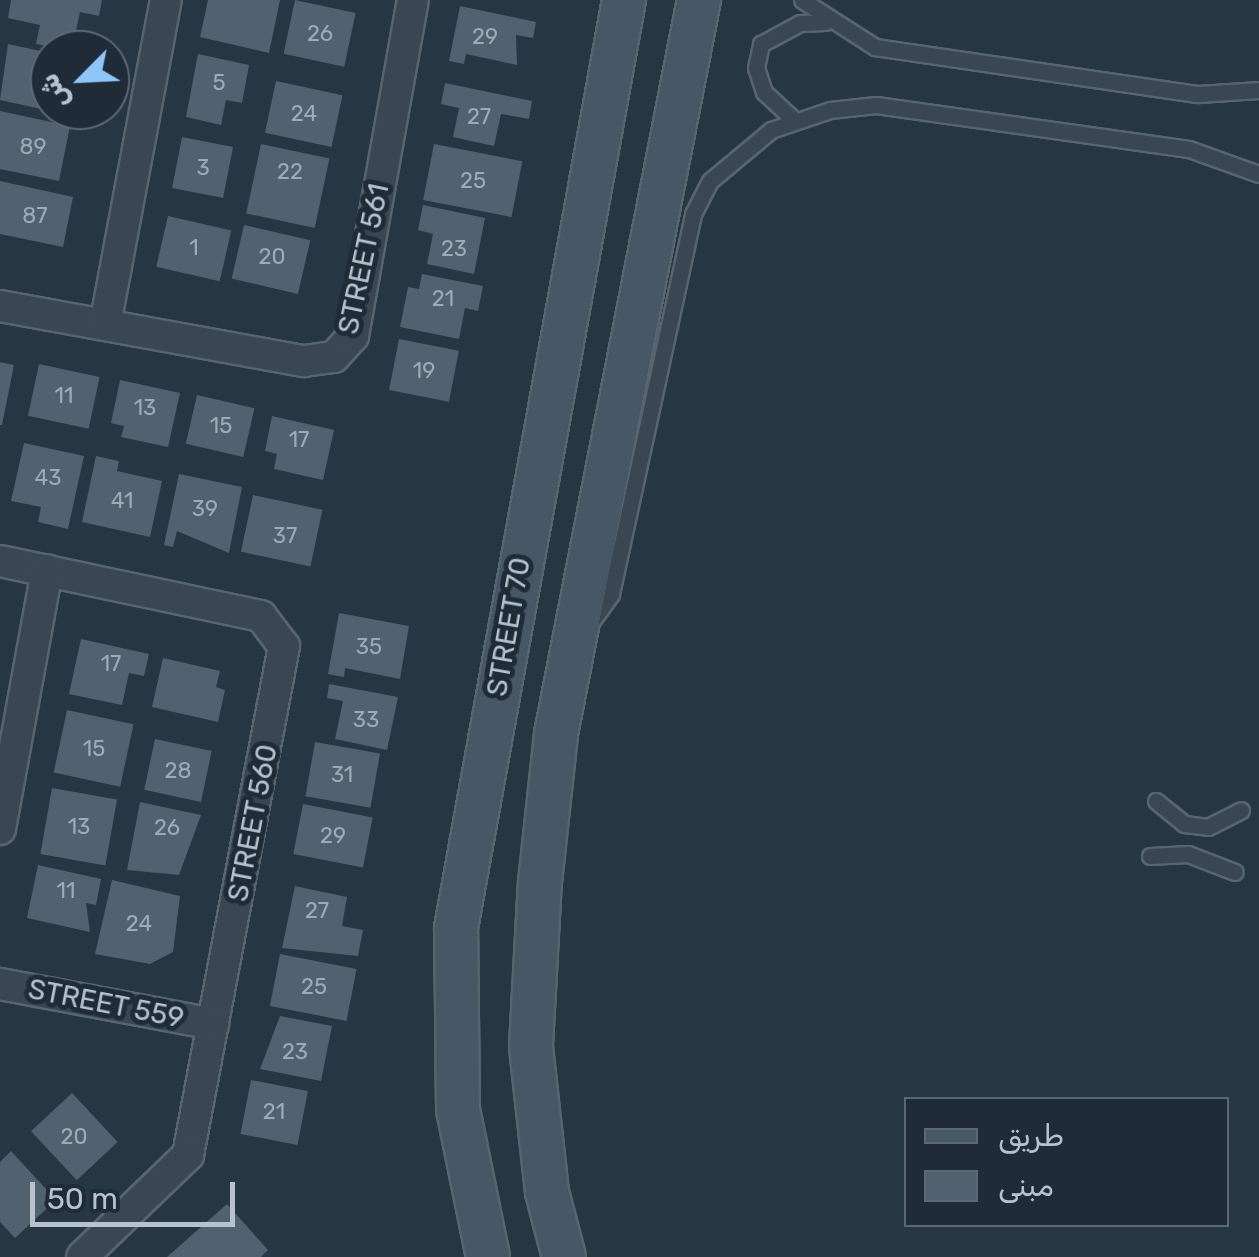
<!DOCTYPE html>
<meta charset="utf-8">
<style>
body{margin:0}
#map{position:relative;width:1259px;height:1257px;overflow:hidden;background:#263642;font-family:Rubik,"Noto Sans Arabic",sans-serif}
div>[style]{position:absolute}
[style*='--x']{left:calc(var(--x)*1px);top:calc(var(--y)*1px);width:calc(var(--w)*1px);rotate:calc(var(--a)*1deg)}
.building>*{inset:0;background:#51616f;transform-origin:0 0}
.roads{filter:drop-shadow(2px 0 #58656f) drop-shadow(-2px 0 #58656f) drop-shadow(0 2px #58656f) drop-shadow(0 -2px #58656f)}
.service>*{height:15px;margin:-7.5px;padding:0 7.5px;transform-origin:7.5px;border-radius:7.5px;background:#3a4752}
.minor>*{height:30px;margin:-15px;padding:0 15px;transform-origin:15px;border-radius:15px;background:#3a4752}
.secondary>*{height:42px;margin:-21px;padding:0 21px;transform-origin:21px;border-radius:21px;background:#485765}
span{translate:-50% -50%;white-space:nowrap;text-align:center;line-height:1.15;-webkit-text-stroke:10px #1f2c37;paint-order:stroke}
.number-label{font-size:22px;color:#9eaab5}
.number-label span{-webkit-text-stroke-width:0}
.street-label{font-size:28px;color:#b7c2cc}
.legend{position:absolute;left:904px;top:1097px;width:325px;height:130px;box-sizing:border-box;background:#1f2c37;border:2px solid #5c6873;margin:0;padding:12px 18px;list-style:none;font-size:30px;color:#b7c2cc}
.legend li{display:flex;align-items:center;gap:20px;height:50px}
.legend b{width:50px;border:2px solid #5c6873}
.north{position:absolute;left:30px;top:30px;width:100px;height:100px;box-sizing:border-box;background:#1f2c37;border:2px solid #5c6873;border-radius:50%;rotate:246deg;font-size:28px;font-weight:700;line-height:40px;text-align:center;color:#b7c2cc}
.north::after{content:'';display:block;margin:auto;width:35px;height:45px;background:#8fc6f9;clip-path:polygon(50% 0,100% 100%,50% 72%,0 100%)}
.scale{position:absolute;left:30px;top:1182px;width:205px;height:45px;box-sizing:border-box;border:5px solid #b7c2cc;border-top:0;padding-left:12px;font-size:30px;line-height:35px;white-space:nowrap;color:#b7c2cc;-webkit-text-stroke:8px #1f2c37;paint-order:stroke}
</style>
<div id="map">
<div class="building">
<i style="clip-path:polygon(11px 0,102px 0,99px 16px,80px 12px,72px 50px,36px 44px,40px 25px,8px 18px)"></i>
<i style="clip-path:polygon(208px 0,280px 0,269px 53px,200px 37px)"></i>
<i style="left:295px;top:0;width:62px;height:55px;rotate:12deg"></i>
<i style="clip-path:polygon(460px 6px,536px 22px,533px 38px,516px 35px,517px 65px,466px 54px,464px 64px,449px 61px)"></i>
<i style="clip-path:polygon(8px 44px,50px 53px,50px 111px,0 100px)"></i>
<i style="clip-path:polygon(198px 54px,249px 65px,242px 103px,226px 100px,221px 125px,186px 117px)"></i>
<i style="left:276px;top:81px;width:68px;height:53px;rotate:12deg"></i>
<i style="clip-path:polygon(445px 83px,532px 101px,529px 119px,501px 114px,494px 146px,453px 137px,459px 108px,441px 104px)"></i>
<i style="clip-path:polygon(0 111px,70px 126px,59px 181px,0 169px)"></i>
<i style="left:182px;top:137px;width:52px;height:52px;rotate:11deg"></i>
<i style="left:261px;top:144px;width:70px;height:71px;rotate:12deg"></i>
<i style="left:434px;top:144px;width:90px;height:57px;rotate:11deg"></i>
<i style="clip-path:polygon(0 181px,73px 197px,63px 247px,0 234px)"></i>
<i style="clip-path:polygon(423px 205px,485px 218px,474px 274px,427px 264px,433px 234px,418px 230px)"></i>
<i style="left:168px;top:216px;width:65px;height:52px;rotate:13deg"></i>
<i style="left:244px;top:225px;width:68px;height:55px;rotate:13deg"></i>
<i style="clip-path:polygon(422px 274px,483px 286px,478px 311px,465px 308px,459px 339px,400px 327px,408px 287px,419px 289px)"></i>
<i style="left:399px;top:339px;width:61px;height:52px;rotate:11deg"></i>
<i style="clip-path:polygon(0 362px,14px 365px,2px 425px,0 425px)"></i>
<i style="left:39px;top:364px;width:62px;height:53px;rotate:12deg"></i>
<i style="clip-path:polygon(120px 380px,180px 393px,168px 447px,121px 437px,124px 426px,111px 423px)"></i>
<i style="left:197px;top:395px;width:59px;height:50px;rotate:13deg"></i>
<i style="clip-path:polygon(272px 416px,334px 430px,323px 480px,274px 469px,277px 454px,265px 451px)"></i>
<i style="clip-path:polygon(24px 443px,84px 456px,68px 529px,38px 522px,41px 507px,11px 501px)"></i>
<i style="clip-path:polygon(96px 456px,119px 461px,117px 471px,162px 481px,150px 537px,82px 522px)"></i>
<i style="clip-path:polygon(179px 474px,242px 487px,229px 553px,177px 531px,173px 547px,164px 545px)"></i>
<i style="left:253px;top:495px;width:71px;height:58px;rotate:12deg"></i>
<i style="clip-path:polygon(339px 613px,409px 626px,400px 679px,345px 668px,344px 677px,328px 674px)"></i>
<i style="clip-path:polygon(81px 639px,149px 654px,144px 676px,129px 673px,122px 705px,69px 694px)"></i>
<i style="clip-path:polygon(163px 658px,220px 671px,216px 687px,225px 690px,218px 722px,152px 707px)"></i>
<i style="clip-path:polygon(329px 684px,398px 697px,387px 750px,335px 739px,343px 701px,327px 698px)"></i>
<i style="left:67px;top:710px;width:68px;height:64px;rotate:12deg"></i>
<i style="left:155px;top:739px;width:58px;height:52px;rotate:12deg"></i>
<i style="left:315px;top:742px;width:66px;height:55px;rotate:10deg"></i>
<i style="left:52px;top:788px;width:66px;height:67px;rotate:10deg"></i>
<i style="clip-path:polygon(140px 802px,201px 815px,179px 875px,127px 870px)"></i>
<i style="left:303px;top:804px;width:71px;height:51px;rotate:11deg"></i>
<i style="clip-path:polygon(38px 865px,101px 879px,96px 905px,86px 903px,90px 932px,27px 918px)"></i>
<i style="clip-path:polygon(112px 880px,180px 896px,173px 952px,150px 964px,95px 954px)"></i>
<i style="clip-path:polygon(295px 886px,347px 897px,342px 926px,363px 930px,358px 956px,282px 948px)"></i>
<i style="left:280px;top:954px;width:78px;height:53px;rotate:11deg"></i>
<i style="clip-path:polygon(280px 1016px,332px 1026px,321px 1081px,260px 1069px)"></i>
<i style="left:251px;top:1080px;width:58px;height:55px;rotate:11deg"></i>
<i style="left:72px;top:1093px;width:67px;height:56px;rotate:47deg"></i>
<i style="clip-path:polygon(11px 1151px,56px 1200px,15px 1238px,0 1222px,0 1162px)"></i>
<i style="clip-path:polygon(227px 1204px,268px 1250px,261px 1257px,167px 1257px)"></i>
</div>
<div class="roads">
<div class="service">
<i style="--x:802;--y:0;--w:87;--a:32.8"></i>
<i style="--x:875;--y:47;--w:327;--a:8.3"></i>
<i style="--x:1199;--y:94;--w:60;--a:-3.8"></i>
<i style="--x:794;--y:120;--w:41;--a:-137"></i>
<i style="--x:764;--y:92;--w:25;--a:-108"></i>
<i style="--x:756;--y:68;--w:25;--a:-78"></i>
<i style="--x:761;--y:44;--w:44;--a:-28.3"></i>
<i style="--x:800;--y:23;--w:25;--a:-2"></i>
<i style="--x:591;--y:622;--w:34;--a:-54"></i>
<i style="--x:611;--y:594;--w:389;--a:-77.8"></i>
<i style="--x:693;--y:214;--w:37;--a:-63"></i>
<i style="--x:710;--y:181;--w:80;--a:-39.9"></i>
<i style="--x:771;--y:130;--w:62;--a:-18.7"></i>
<i style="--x:830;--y:110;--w:46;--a:-6.2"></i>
<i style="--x:876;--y:105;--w:316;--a:8"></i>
<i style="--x:1189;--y:149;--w:74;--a:19.7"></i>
<i style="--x:1156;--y:801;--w:36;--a:39"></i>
<i style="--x:1184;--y:824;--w:24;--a:7"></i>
<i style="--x:1208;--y:827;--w:37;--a:-27"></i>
<i style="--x:1150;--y:856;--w:38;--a:-3"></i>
<i style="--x:1188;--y:854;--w:50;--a:21"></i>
</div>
<div class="minor">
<i style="--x:0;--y:306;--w:309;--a:10.3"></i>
<i style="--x:304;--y:361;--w:30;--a:-8"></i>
<i style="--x:334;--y:357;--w:28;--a:-48"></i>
<i style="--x:353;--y:336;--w:341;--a:-79.9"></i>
<i style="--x:105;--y:325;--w:331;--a:-79.4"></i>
<i style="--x:0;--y:561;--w:267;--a:11.9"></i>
<i style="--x:261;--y:616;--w:38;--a:53"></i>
<i style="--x:284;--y:646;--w:518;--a:100.68"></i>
<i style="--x:188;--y:1155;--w:147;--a:136.1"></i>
<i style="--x:0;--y:829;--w:263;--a:-79.7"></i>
<i style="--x:0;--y:984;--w:217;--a:10.6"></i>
</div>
<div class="secondary">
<i style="--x:488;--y:1257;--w:151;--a:-101.5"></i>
<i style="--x:458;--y:1109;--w:181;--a:-90.6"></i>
<i style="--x:456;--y:928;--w:943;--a:-79.74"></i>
<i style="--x:564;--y:1257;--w:67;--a:-104.7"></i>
<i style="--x:547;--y:1192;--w:147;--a:-96.3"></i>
<i style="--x:531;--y:1046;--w:164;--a:-86.9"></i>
<i style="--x:540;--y:882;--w:149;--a:-83.8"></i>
<i style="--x:556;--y:734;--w:748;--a:-78.98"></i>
</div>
</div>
<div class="number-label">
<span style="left:320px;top:34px">26</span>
<span style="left:485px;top:37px">29</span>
<span style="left:219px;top:83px">5</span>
<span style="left:304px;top:114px">24</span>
<span style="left:479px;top:117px">27</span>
<span style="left:33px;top:147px">89</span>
<span style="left:203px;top:168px">3</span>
<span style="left:290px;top:172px">22</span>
<span style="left:473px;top:181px">25</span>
<span style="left:35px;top:216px">87</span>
<span style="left:194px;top:248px">1</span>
<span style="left:454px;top:249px">23</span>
<span style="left:272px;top:257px">20</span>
<span style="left:443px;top:299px">21</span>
<span style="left:424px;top:371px">19</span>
<span style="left:64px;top:396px">11</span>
<span style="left:145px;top:408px">13</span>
<span style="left:221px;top:426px">15</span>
<span style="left:299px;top:440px">17</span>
<span style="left:48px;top:478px">43</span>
<span style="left:122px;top:501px">41</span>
<span style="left:205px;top:509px">39</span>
<span style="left:285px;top:536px">37</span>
<span style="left:369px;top:647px">35</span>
<span style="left:111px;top:664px">17</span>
<span style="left:366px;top:720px">33</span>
<span style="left:94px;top:749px">15</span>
<span style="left:178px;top:771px">28</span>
<span style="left:342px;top:775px">31</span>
<span style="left:79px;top:827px">13</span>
<span style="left:167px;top:828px">26</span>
<span style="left:333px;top:836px">29</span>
<span style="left:66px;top:891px">11</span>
<span style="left:317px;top:911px">27</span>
<span style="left:139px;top:924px">24</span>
<span style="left:314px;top:987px">25</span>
<span style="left:295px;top:1052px">23</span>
<span style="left:274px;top:1112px">21</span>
<span style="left:74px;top:1137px">20</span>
</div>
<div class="street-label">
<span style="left:364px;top:259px;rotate:-78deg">STREET 561</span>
<span style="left:509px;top:627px;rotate:-80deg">STREET 70</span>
<span style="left:253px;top:823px;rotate:-79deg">STREET 560</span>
<span style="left:106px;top:1004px;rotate:11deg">STREET 559</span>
</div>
<ul class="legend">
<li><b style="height:12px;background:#485765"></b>طريق</li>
<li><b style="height:28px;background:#51616f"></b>مبنى</li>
</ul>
<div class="north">ش</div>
<div class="scale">50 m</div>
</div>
